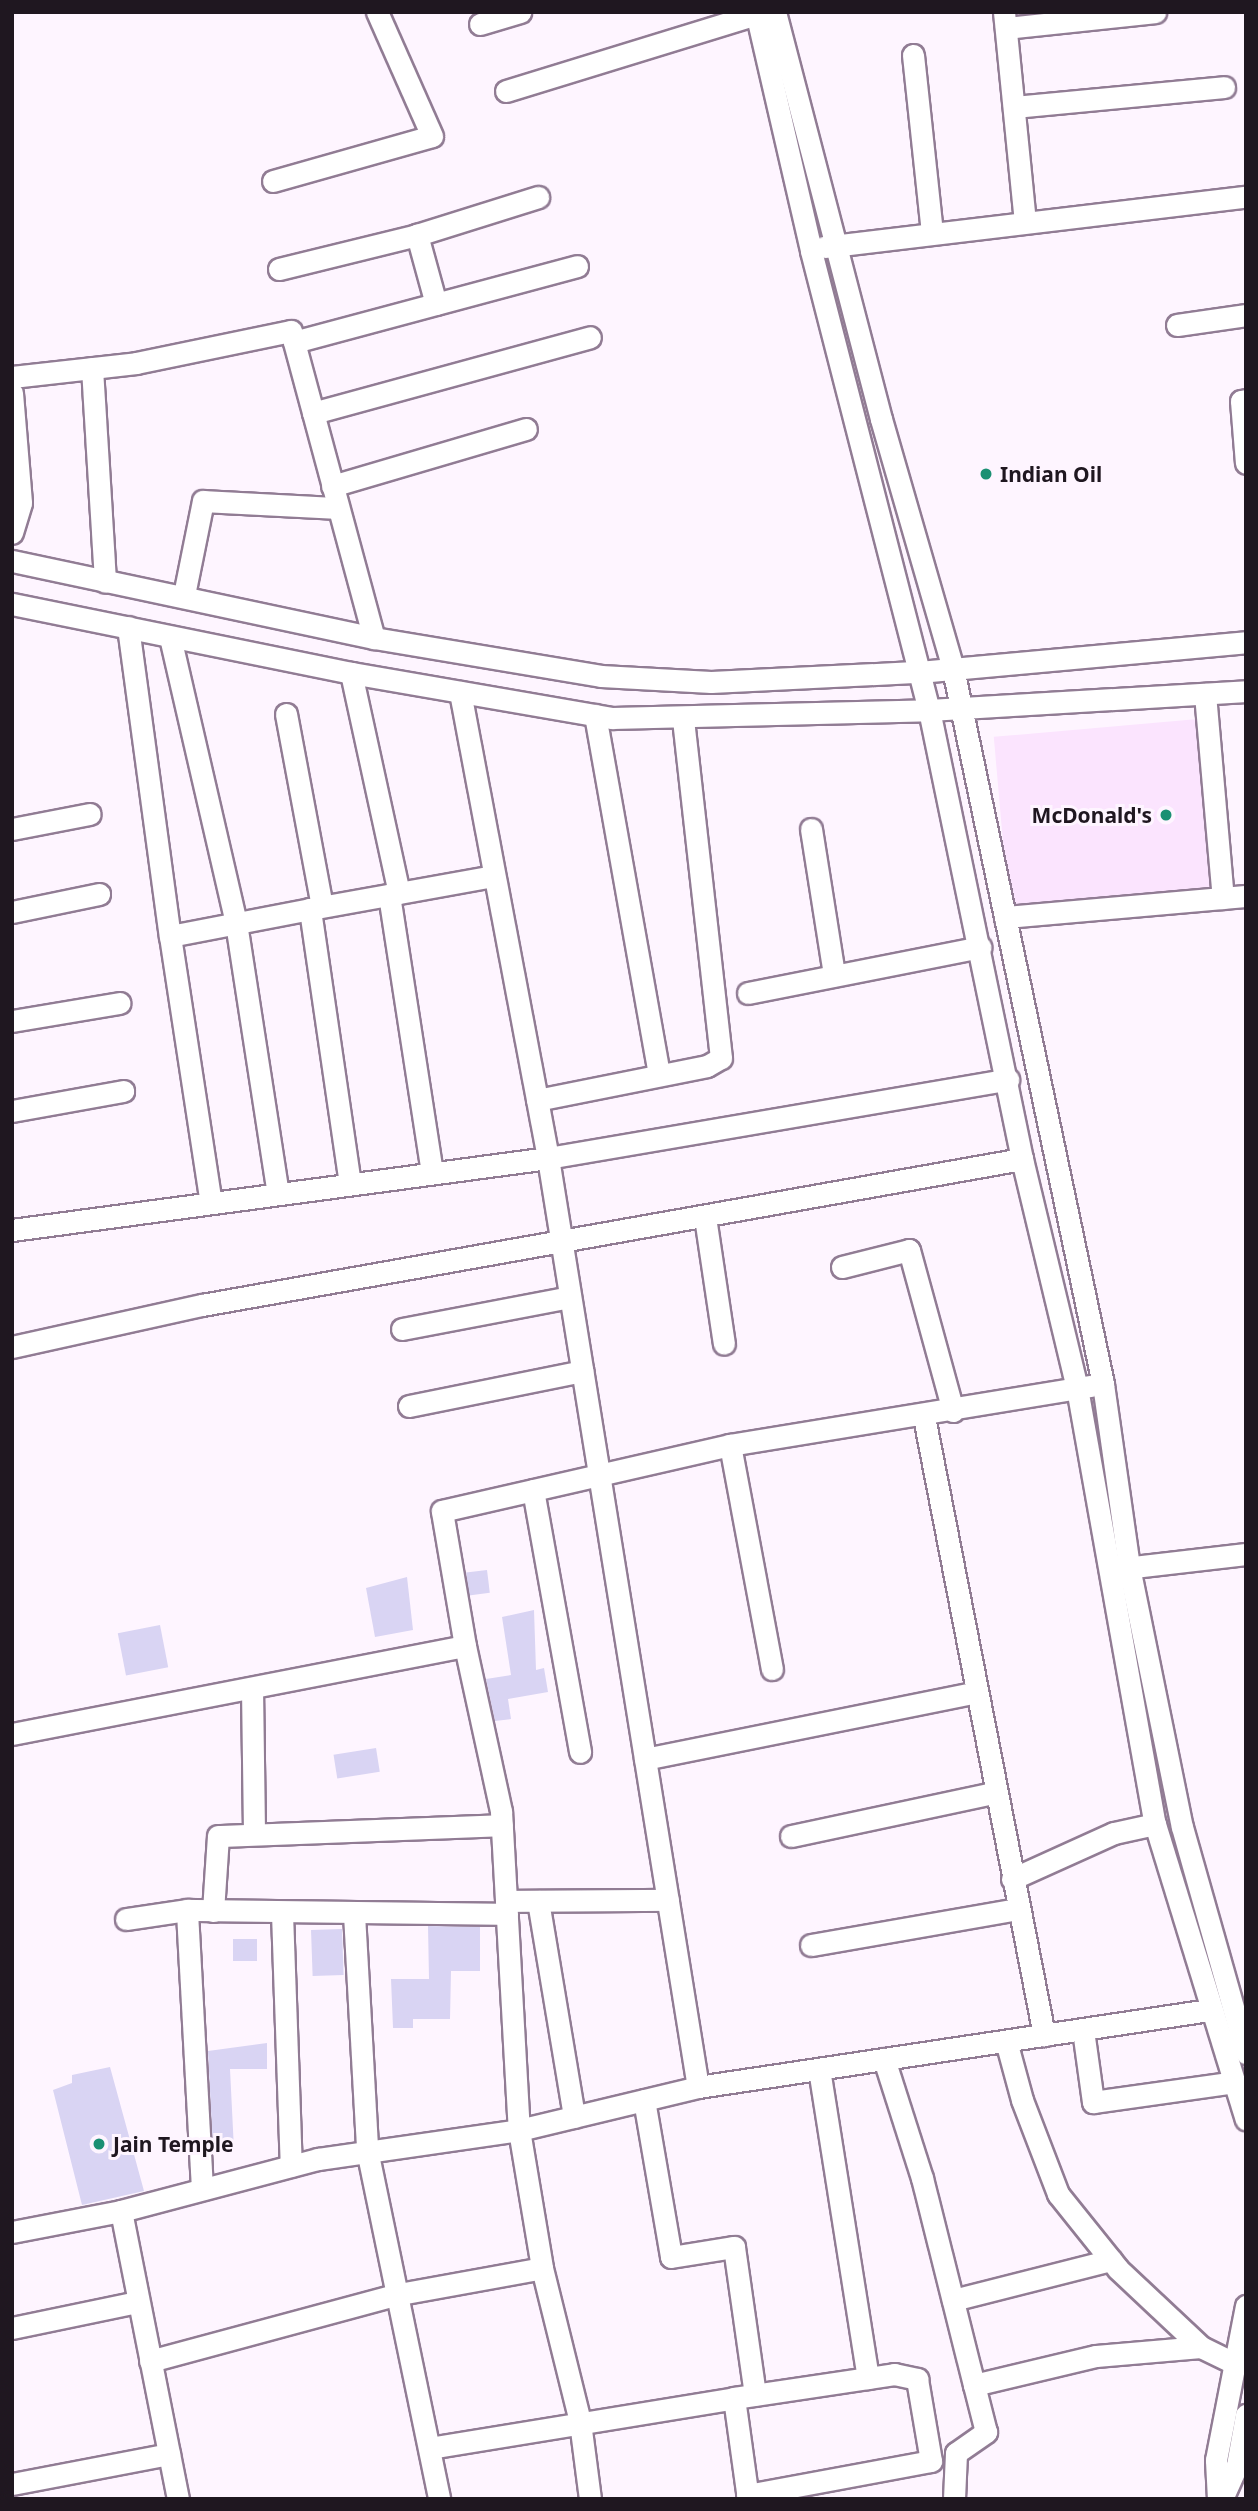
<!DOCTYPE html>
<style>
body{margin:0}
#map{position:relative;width:1258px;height:2511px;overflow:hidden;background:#fef5ff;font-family:"Noto Sans",sans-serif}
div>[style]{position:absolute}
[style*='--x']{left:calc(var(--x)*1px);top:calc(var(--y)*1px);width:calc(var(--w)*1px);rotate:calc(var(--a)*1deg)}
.built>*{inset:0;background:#fbe4fe;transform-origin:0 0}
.building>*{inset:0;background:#d9d4f3;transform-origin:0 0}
.roads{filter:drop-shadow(2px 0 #917c94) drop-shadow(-2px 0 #917c94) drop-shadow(0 2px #917c94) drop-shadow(0 -2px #917c94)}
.minor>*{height:21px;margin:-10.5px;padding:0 10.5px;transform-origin:10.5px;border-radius:10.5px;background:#fff}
.dots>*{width:19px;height:19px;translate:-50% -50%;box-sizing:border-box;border:4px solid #fef5ff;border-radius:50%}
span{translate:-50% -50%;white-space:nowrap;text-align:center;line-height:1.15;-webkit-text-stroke:6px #fef5ff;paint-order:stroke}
.poi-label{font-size:21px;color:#1f1720;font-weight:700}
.left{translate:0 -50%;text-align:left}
.right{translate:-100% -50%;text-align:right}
.frame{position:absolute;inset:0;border:14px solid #1f1720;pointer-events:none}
</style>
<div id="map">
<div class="built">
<i style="left:1198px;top:719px;width:173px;height:205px;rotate:85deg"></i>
</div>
<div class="building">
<i style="left:487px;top:1570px;width:23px;height:21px;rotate:83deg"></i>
<i style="clip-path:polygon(407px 1577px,413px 1630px,375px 1637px,366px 1588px)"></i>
<i style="clip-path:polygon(534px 1610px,536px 1670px,544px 1668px,548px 1692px,508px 1699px,511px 1719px,495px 1721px,486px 1679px,511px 1675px,502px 1617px)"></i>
<i style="left:160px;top:1625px;width:43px;height:43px;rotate:79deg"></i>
<i style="left:376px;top:1748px;width:24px;height:43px;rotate:81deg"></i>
<i style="clip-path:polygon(428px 1926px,480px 1927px,480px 1971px,451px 1971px,450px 2019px,413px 2019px,413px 2028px,393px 2028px,391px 1979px,429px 1979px)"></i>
<i style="left:342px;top:1929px;width:46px;height:31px;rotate:88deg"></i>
<i style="left:233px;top:1939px;width:24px;height:22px"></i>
<i style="clip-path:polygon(267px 2043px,267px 2069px,230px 2069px,234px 2150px,213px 2151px,208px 2051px)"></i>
<i style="clip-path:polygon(110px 2067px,144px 2191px,82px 2205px,53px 2090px,72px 2083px,72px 2075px)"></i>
</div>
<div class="roads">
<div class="minor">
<i style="--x:756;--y:12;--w:245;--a:77"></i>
<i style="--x:811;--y:251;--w:474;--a:75.6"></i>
<i style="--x:929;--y:710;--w:459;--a:78.3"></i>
<i style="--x:1022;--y:1159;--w:236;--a:76.5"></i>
<i style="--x:1077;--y:1388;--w:443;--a:79.9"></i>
<i style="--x:1155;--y:1824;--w:309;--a:72.9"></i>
<i style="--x:775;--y:12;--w:421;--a:75.4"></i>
<i style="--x:881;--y:419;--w:260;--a:73.9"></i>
<i style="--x:953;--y:669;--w:731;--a:78.15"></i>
<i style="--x:1103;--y:1384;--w:185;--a:81.9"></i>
<i style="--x:1129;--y:1567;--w:265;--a:78.5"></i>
<i style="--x:1182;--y:1827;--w:235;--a:74.2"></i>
<i style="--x:1004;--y:12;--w:210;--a:84.3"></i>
<i style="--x:480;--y:24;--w:42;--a:-16.7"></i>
<i style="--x:1006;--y:28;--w:150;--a:-6.1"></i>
<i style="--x:913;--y:55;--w:178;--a:83.9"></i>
<i style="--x:506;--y:91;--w:263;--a:-17.1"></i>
<i style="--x:1014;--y:107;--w:211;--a:-5.4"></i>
<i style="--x:273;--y:181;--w:165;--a:-15.8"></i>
<i style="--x:432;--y:136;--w:136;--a:-113.9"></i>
<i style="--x:824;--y:247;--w:425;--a:-6.8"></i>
<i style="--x:279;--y:269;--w:142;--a:-13.8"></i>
<i style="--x:436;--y:304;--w:72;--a:-105.4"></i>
<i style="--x:417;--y:235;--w:127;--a:-17.4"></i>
<i style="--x:1177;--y:325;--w:70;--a:-8.2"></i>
<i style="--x:294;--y:342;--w:293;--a:-15"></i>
<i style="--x:92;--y:368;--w:214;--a:86.5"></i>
<i style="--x:12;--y:377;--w:125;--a:-6.4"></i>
<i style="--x:136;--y:363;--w:158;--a:-11.7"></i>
<i style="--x:291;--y:331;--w:318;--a:74.9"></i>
<i style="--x:12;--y:393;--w:110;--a:85.3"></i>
<i style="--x:21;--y:503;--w:31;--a:107"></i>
<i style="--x:1246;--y:400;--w:5;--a:169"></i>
<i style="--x:1241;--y:401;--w:62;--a:85.4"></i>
<i style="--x:313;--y:413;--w:287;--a:-15.3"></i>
<i style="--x:332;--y:486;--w:202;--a:-16.4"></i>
<i style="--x:12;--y:561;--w:370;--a:12"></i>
<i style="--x:374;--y:638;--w:230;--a:9.5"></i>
<i style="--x:601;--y:676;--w:110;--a:3.1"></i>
<i style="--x:711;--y:682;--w:208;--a:-2.8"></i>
<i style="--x:919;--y:672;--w:328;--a:-5.2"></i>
<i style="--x:184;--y:595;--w:96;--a:-78.6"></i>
<i style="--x:203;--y:501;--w:135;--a:3"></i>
<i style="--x:12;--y:604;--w:346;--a:11.5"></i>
<i style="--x:351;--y:673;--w:265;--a:9.8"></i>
<i style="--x:612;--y:718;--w:317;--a:-1.4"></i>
<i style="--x:929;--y:710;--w:318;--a:-3.4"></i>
<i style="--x:128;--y:627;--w:312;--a:82.3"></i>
<i style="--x:170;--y:936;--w:143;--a:-10.9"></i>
<i style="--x:170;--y:637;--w:294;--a:77"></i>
<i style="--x:236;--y:923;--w:274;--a:81.2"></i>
<i style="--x:351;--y:673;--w:225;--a:77.7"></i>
<i style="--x:460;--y:692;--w:474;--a:79.3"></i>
<i style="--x:548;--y:1158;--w:941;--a:80.83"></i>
<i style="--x:1205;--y:694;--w:205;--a:85"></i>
<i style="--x:286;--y:714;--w:195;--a:79.4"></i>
<i style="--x:595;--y:715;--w:364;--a:79.9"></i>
<i style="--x:12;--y:829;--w:79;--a:-10.9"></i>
<i style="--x:811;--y:829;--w:148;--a:81"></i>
<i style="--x:389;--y:895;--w:281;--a:81.2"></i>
<i style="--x:12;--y:912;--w:89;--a:-11.7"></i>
<i style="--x:1005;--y:917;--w:242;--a:-5"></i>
<i style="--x:170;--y:936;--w:270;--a:81.3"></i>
<i style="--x:748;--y:993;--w:237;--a:-11.2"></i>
<i style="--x:12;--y:1021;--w:109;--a:-9.5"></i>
<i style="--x:537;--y:1100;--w:173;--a:-11.3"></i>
<i style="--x:707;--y:1066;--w:16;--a:-30"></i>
<i style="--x:721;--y:1058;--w:343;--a:-96.4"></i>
<i style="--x:12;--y:1111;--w:113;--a:-10.2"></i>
<i style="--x:350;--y:1184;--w:278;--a:-98.3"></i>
<i style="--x:310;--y:909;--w:187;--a:-10.2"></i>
<i style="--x:705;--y:1217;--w:128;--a:81.5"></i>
<i style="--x:12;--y:1230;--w:541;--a:-7.65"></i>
<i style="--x:548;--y:1158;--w:467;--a:-9.7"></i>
<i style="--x:842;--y:1267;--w:69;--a:-14.2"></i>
<i style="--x:909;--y:1250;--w:167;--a:74.7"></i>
<i style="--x:402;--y:1329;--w:171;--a:-10.8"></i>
<i style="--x:12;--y:1347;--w:195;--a:-12.5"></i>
<i style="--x:202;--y:1305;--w:833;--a:-10.1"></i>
<i style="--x:409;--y:1406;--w:177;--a:-11.4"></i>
<i style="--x:924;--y:1417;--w:630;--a:79.01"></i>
<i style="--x:730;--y:1445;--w:228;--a:79.4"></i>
<i style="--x:533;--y:1490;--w:266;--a:79.8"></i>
<i style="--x:1116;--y:1569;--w:131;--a:-6.6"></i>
<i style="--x:465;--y:1646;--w:137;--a:-99.7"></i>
<i style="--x:442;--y:1511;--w:295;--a:-12.9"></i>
<i style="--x:730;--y:1445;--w:366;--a:-9.3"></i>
<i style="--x:252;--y:1688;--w:146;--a:89.2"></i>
<i style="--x:12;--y:1734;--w:461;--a:-11"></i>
<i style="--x:465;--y:1646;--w:169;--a:77.7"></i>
<i style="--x:501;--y:1811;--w:320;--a:86.8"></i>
<i style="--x:519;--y:2130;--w:140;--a:80.5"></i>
<i style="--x:645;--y:1759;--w:335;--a:-11.4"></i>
<i style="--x:791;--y:1836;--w:208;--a:-12"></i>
<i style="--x:1012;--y:1879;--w:112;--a:-24.3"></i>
<i style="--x:1114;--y:1833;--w:42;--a:-12.4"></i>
<i style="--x:506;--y:1901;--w:162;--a:-0.4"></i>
<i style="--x:538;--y:1901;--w:219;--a:80.5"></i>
<i style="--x:213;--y:1911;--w:75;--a:-86.2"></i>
<i style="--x:218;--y:1836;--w:284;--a:-2.2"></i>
<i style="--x:282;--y:1913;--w:253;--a:88"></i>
<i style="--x:354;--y:1914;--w:236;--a:86.8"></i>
<i style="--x:367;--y:2150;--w:356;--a:78.3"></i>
<i style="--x:126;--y:1919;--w:62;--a:-8.4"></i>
<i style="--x:811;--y:1945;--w:210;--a:-9.9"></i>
<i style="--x:1083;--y:2030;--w:73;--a:82.1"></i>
<i style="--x:1093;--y:2102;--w:143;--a:-8"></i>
<i style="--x:1006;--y:2041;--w:61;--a:74.8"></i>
<i style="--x:1022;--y:2100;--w:101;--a:69"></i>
<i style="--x:1058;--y:2194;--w:96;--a:51.3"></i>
<i style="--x:1118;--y:2269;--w:114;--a:43.2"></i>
<i style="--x:884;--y:2059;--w:125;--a:72.3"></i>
<i style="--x:922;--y:2178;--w:213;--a:75.9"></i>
<i style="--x:974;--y:2385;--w:125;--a:-13.4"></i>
<i style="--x:1096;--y:2356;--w:105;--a:-4.9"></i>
<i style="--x:1201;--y:2347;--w:39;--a:26"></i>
<i style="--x:819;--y:2069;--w:313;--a:81"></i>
<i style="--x:644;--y:2100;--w:159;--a:80.2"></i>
<i style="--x:671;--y:2257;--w:64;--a:-9"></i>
<i style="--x:734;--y:2247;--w:149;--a:81.9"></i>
<i style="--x:202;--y:2189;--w:279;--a:-93.1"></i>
<i style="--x:187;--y:1910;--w:320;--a:0.7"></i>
<i style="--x:121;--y:2211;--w:294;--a:78.8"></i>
<i style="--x:12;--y:2232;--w:111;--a:-10.9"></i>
<i style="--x:121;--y:2211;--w:204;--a:-14.8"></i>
<i style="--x:318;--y:2159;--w:203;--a:-8.2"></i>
<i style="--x:519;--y:2130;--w:184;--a:-13.5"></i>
<i style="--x:698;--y:2087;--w:517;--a:-8.57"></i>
<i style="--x:953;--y:2300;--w:163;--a:-14.2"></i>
<i style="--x:12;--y:2328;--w:129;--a:-11.7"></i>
<i style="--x:150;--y:2361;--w:253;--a:-15.1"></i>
<i style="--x:394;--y:2295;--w:150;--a:-10.3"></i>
<i style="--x:542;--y:2268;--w:159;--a:76.1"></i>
<i style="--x:580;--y:2422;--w:78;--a:82.6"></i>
<i style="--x:734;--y:2398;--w:162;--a:-8.5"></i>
<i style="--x:894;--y:2374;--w:24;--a:12"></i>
<i style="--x:917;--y:2379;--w:83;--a:80.3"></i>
<i style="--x:931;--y:2461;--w:187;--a:169.5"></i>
<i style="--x:430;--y:2448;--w:308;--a:-9.3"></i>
<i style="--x:734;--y:2398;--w:102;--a:82.1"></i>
<i style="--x:12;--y:2484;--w:160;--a:-10.8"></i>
<i style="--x:954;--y:2499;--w:46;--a:-87.5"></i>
<i style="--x:956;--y:2453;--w:37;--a:-35"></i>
<i style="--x:986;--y:2432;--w:49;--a:-104.3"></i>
<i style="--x:1218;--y:2499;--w:39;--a:-93"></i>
<i style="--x:1216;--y:2460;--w:157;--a:-79"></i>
<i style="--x:1222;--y:2499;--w:37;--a:-66"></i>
<i style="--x:1237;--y:2465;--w:51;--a:-79.8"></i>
</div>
</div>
<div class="dots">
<i style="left:986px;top:474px;background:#1b9073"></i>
<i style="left:1166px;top:815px;background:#1b9073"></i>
<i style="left:99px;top:2144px;background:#1b9073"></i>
</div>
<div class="poi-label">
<span class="left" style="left:1000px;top:474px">Indian Oil</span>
<span class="right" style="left:1152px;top:815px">McDonald's</span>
<span class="left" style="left:113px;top:2144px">Jain Temple</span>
</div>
<div class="frame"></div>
</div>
